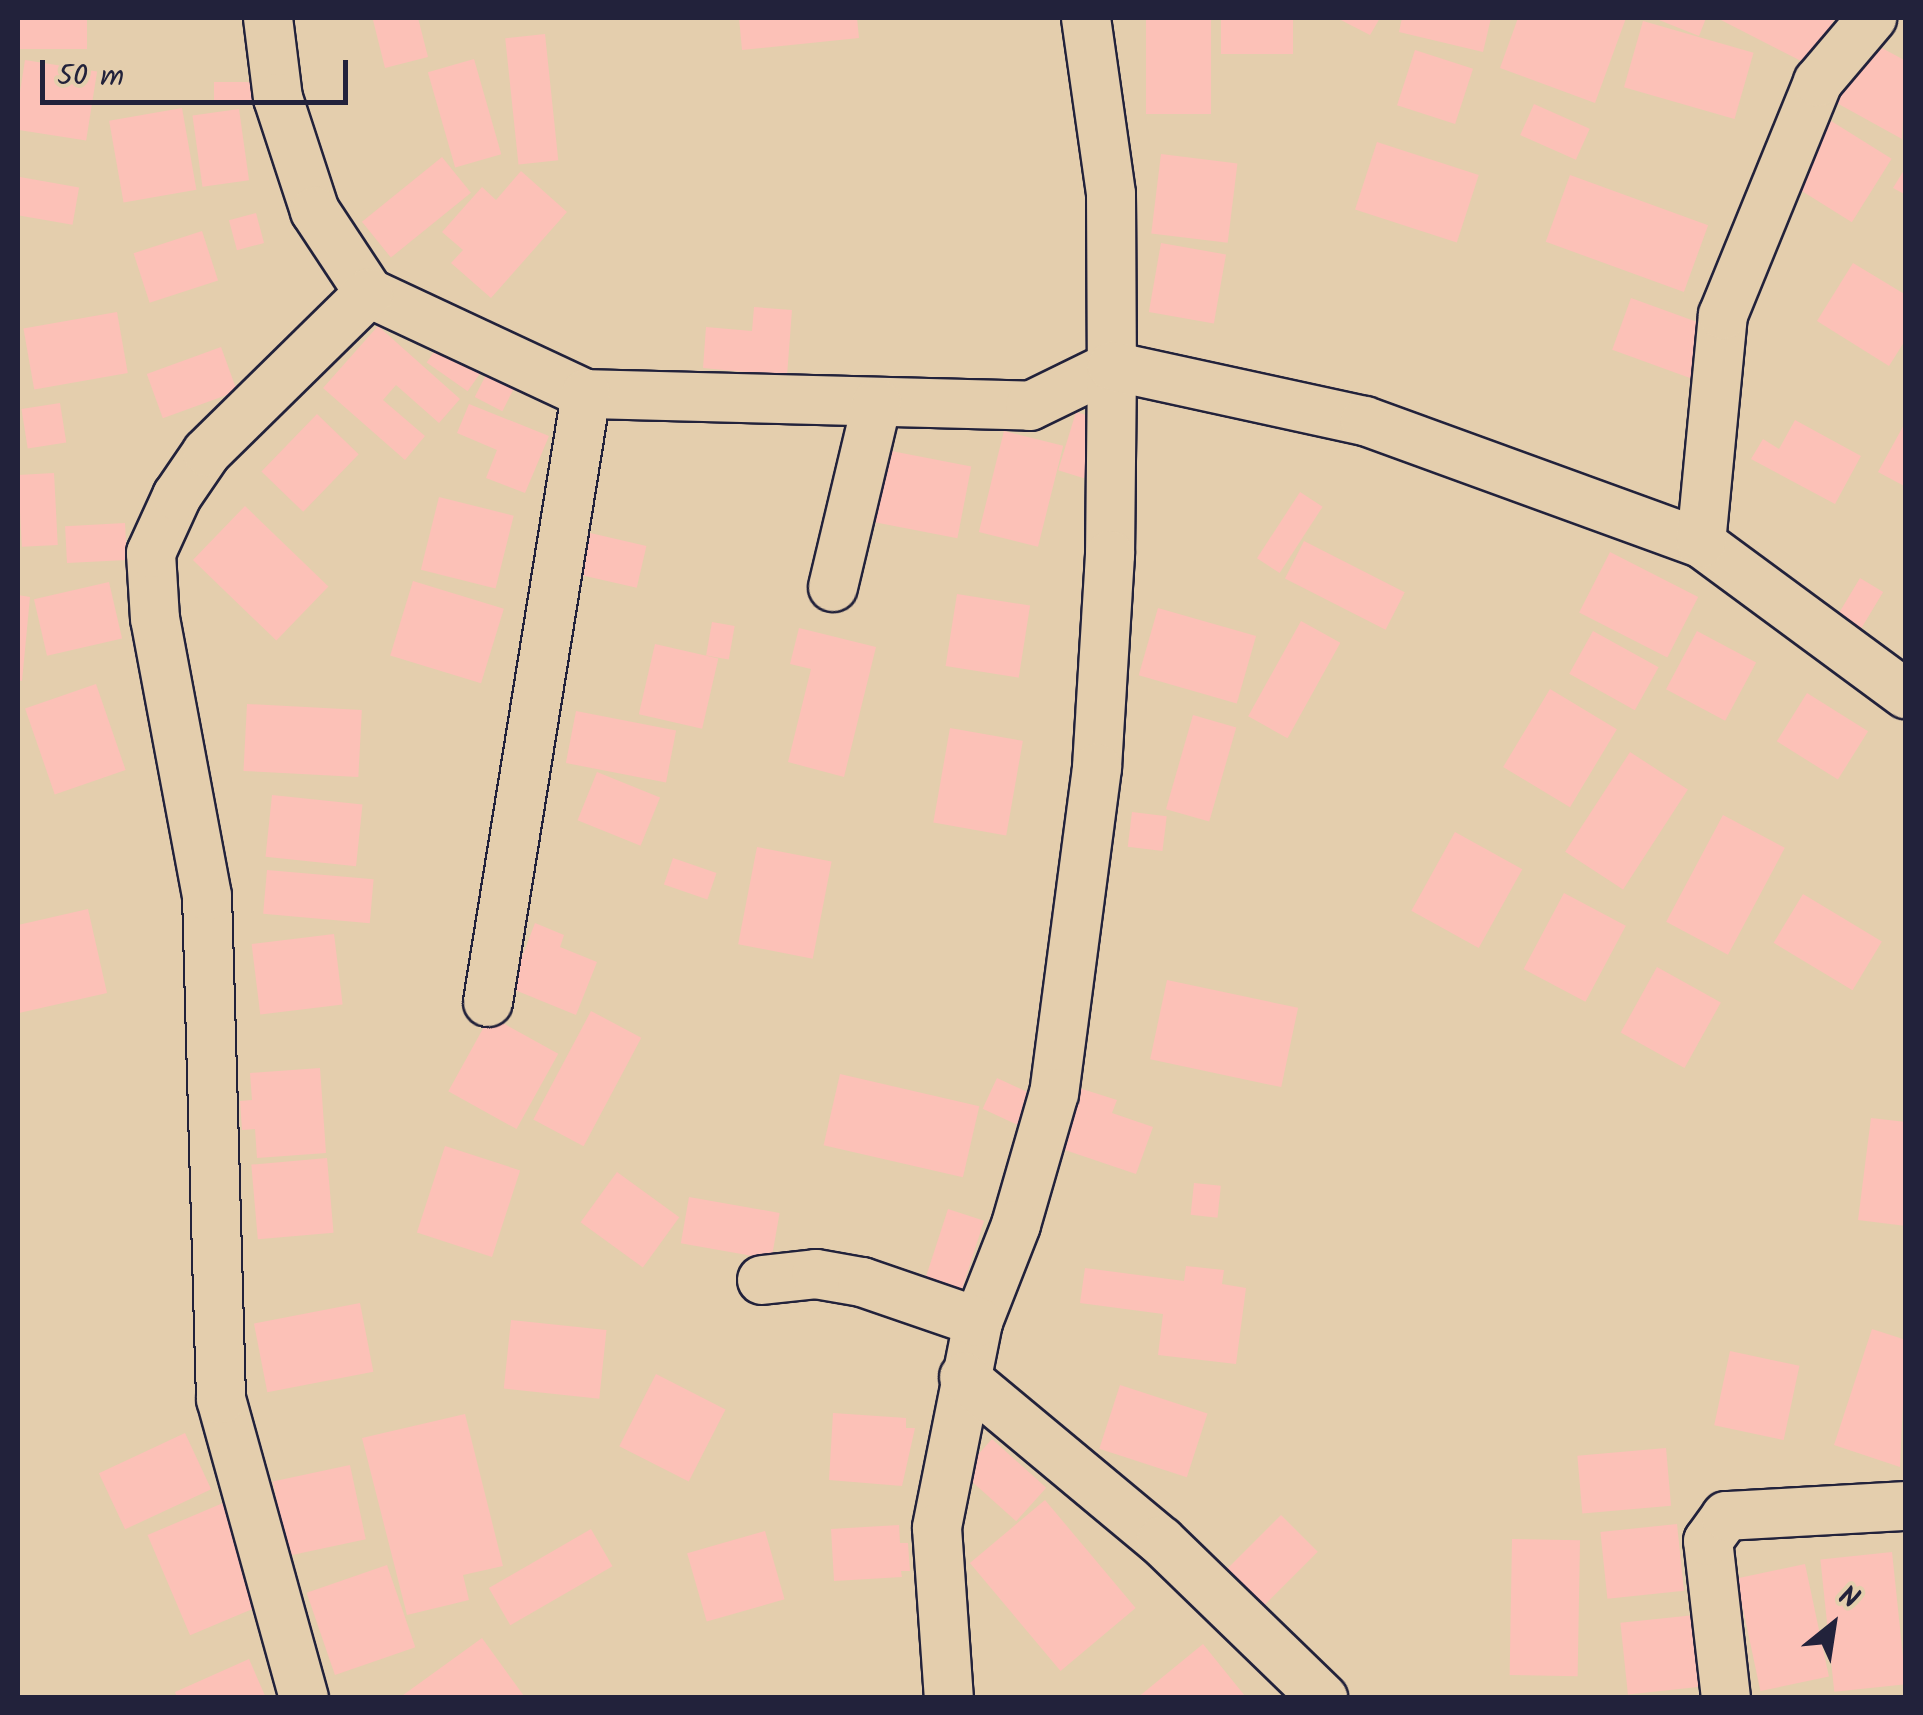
<!DOCTYPE html>
<style>
body{margin:0}
#map{position:relative;width:1923px;height:1715px;overflow:hidden;background:#e4cead;font-family:Kalam,sans-serif}
div>[style]{position:absolute}
[style*='--x']{left:calc(var(--x)*1px);top:calc(var(--y)*1px);width:calc(var(--w)*1px);rotate:calc(var(--a)*1deg)}
.building>*{inset:0;background:#fcc1b7;transform-origin:0 0}
.roads{filter:drop-shadow(2px 0 #22223b) drop-shadow(-2px 0 #22223b) drop-shadow(0 2px #22223b) drop-shadow(0 -2px #22223b)}
.minor>*{height:48px;margin:-24px;padding:0 24px;transform-origin:24px;border-radius:24px;background:#e4cead}
span{translate:-50% -50%;white-space:nowrap;text-align:center;line-height:1.15;-webkit-text-stroke:8px #e4cead;paint-order:stroke}
.frame{position:absolute;inset:0;border:20px solid #22223b;pointer-events:none}
.north{position:absolute;left:1783px;top:1575px;width:100px;height:100px;-webkit-text-stroke:8px #e4cead;paint-order:stroke;rotate:30deg;font-size:28px;font-weight:700;line-height:40px;text-align:center;color:#22223b}
.north::after{content:'';display:block;margin:auto;width:35px;height:45px;background:#22223b;clip-path:polygon(50% 0,100% 100%,50% 72%,0 100%)}
.scale{position:absolute;left:40px;top:60px;width:308px;height:45px;box-sizing:border-box;border:5px solid #22223b;border-top:0;padding-left:12px;font-size:30px;line-height:35px;white-space:nowrap;color:#22223b;-webkit-text-stroke:8px #e4cead;paint-order:stroke}
</style>
<div id="map">
<div class="building">
<i style="left:18px;top:18px;width:69px;height:31px"></i>
<i style="clip-path:polygon(418px 18px,428px 57px,385px 68px,373px 20px)"></i>
<i style="clip-path:polygon(739px 18px,857px 18px,859px 38px,742px 50px)"></i>
<i style="left:1146px;top:18px;width:65px;height:96px"></i>
<i style="left:1221px;top:18px;width:72px;height:36px"></i>
<i style="clip-path:polygon(1337px 18px,1380px 18px,1370px 35px)"></i>
<i style="clip-path:polygon(1402px 18px,1491px 18px,1483px 52px,1399px 32px)"></i>
<i style="clip-path:polygon(1518px 18px,1626px 18px,1595px 103px,1500px 68px)"></i>
<i style="clip-path:polygon(1654px 18px,1706px 18px,1699px 36px)"></i>
<i style="clip-path:polygon(1717px 18px,1835px 18px,1811px 66px)"></i>
<i style="left:1643px;top:21px;width:115px;height:69px;rotate:16deg"></i>
<i style="left:545px;top:34px;width:127px;height:40px;rotate:84deg"></i>
<i style="clip-path:polygon(1869px 41px,1906px 61px,1902px 139px,1835px 102px)"></i>
<i style="left:1415px;top:50px;width:61px;height:58px;rotate:18deg"></i>
<i style="left:474px;top:59px;width:99px;height:48px;rotate:74deg"></i>
<i style="left:25px;top:60px;width:73px;height:70px;rotate:9deg"></i>
<i style="left:214px;top:82px;width:42px;height:22px"></i>
<i style="left:1534px;top:104px;width:61px;height:34px;rotate:24deg"></i>
<i style="left:182px;top:108px;width:83px;height:74px;rotate:80deg"></i>
<i style="left:239px;top:109px;width:72px;height:47px;rotate:82deg"></i>
<i style="left:1828px;top:119px;width:75px;height:75px;rotate:32deg"></i>
<i style="left:1377px;top:142px;width:107px;height:71px;rotate:18deg"></i>
<i style="left:1161px;top:154px;width:77px;height:80px;rotate:7deg"></i>
<i style="left:442px;top:157px;width:46px;height:103px;rotate:51deg"></i>
<i style="clip-path:polygon(1906px 167px,1906px 195px,1893px 188px)"></i>
<i style="clip-path:polygon(521px 171px,567px 212px,491px 298px,451px 263px,463px 250px,442px 232px,482px 187px,496px 200px)"></i>
<i style="left:1570px;top:175px;width:147px;height:71px;rotate:20deg"></i>
<i style="left:20px;top:177px;width:60px;height:38px;rotate:10deg"></i>
<i style="left:256px;top:213px;width:31px;height:28px;rotate:75deg"></i>
<i style="left:202px;top:231px;width:52px;height:72px;rotate:72deg"></i>
<i style="left:1161px;top:243px;width:66px;height:70px;rotate:10deg"></i>
<i style="clip-path:polygon(1853px 263px,1906px 295px,1906px 339px,1889px 366px,1817px 321px)"></i>
<i style="left:1631px;top:298px;width:85px;height:55px;rotate:20deg"></i>
<i style="clip-path:polygon(754px 307px,792px 310px,787px 376px,703px 368px,706px 327px,752px 331px)"></i>
<i style="left:117px;top:312px;width:62px;height:95px;rotate:80deg"></i>
<i style="clip-path:polygon(378px 326px,460px 399px,439px 423px,396px 385px,383px 400px,425px 436px,405px 460px,323px 388px)"></i>
<i style="left:441px;top:342px;width:50px;height:25px;rotate:35deg"></i>
<i style="left:221px;top:347px;width:47px;height:79px;rotate:70deg"></i>
<i style="left:487px;top:373px;width:31px;height:27px;rotate:27deg"></i>
<i style="left:60px;top:403px;width:40px;height:39px;rotate:81deg"></i>
<i style="clip-path:polygon(469px 404px,549px 436px,525px 493px,486px 478px,497px 450px,457px 433px)"></i>
<i style="left:1076px;top:412px;width:27px;height:61px;rotate:17deg"></i>
<i style="left:317px;top:414px;width:58px;height:80px;rotate:44deg"></i>
<i style="clip-path:polygon(1795px 420px,1861px 456px,1835px 504px,1751px 459px,1763px 439px,1779px 449px)"></i>
<i style="clip-path:polygon(1906px 421px,1906px 487px,1878px 472px)"></i>
<i style="left:1004px;top:431px;width:61px;height:104px;rotate:14deg"></i>
<i style="left:881px;top:449px;width:92px;height:73px;rotate:11deg"></i>
<i style="left:54px;top:473px;width:72px;height:36px;rotate:87deg"></i>
<i style="left:1300px;top:492px;width:27px;height:79px;rotate:33deg"></i>
<i style="left:439px;top:497px;width:77px;height:75px;rotate:14deg"></i>
<i style="left:245px;top:506px;width:116px;height:75px;rotate:44deg"></i>
<i style="left:125px;top:523px;width:37px;height:60px;rotate:87deg"></i>
<i style="left:586px;top:532px;width:62px;height:43px;rotate:13deg"></i>
<i style="left:1304px;top:541px;width:113px;height:42px;rotate:27deg"></i>
<i style="left:1610px;top:552px;width:99px;height:68px;rotate:27deg"></i>
<i style="left:1860px;top:578px;width:27px;height:42px;rotate:31deg"></i>
<i style="left:413px;top:581px;width:95px;height:78px;rotate:17deg"></i>
<i style="left:109px;top:582px;width:58px;height:77px;rotate:77deg"></i>
<i style="left:957px;top:594px;width:74px;height:73px;rotate:9deg"></i>
<i style="clip-path:polygon(18px 595px,30px 597px,22px 681px,18px 680px)"></i>
<i style="left:1158px;top:608px;width:102px;height:70px;rotate:16deg"></i>
<i style="left:1301px;top:621px;width:45px;height:109px;rotate:29deg"></i>
<i style="left:712px;top:622px;width:23px;height:34px;rotate:10deg"></i>
<i style="clip-path:polygon(799px 628px,876px 647px,844px 777px,788px 762px,811px 669px,790px 664px)"></i>
<i style="left:1593px;top:631px;width:75px;height:49px;rotate:29deg"></i>
<i style="left:1697px;top:631px;width:67px;height:66px;rotate:28deg"></i>
<i style="left:655px;top:644px;width:65px;height:72px;rotate:13deg"></i>
<i style="left:96px;top:684px;width:91px;height:75px;rotate:71deg"></i>
<i style="left:1550px;top:689px;width:78px;height:91px;rotate:31deg"></i>
<i style="left:1807px;top:693px;width:72px;height:57px;rotate:32deg"></i>
<i style="left:247px;top:704px;width:115px;height:67px;rotate:3deg"></i>
<i style="left:576px;top:711px;width:102px;height:53px;rotate:11deg"></i>
<i style="left:1193px;top:715px;width:45px;height:98px;rotate:16deg"></i>
<i style="left:950px;top:728px;width:74px;height:96px;rotate:10deg"></i>
<i style="left:1630px;top:752px;width:69px;height:119px;rotate:33deg"></i>
<i style="left:597px;top:772px;width:68px;height:52px;rotate:22deg"></i>
<i style="left:272px;top:795px;width:91px;height:62px;rotate:6deg"></i>
<i style="left:1132px;top:812px;width:35px;height:35px;rotate:7deg"></i>
<i style="left:1723px;top:815px;width:70px;height:121px;rotate:28deg"></i>
<i style="left:1455px;top:832px;width:77px;height:90px;rotate:29deg"></i>
<i style="left:757px;top:847px;width:76px;height:99px;rotate:11deg"></i>
<i style="left:673px;top:858px;width:46px;height:28px;rotate:19deg"></i>
<i style="left:267px;top:870px;width:107px;height:44px;rotate:5deg"></i>
<i style="left:1564px;top:893px;width:70px;height:86px;rotate:28deg"></i>
<i style="left:1803px;top:894px;width:92px;height:57px;rotate:31deg"></i>
<i style="clip-path:polygon(88px 909px,107px 993px,19px 1013px,18px 925px)"></i>
<i style="clip-path:polygon(535px 923px,564px 935px,560px 947px,597px 962px,576px 1015px,510px 988px)"></i>
<i style="left:334px;top:934px;width:71px;height:83px;rotate:83deg"></i>
<i style="left:1657px;top:967px;width:73px;height:75px;rotate:29deg"></i>
<i style="left:1167px;top:980px;width:134px;height:81px;rotate:12deg"></i>
<i style="left:591px;top:1011px;width:57px;height:123px;rotate:28deg"></i>
<i style="left:490px;top:1016px;width:78px;height:86px;rotate:29deg"></i>
<i style="clip-path:polygon(320px 1068px,326px 1153px,257px 1158px,255px 1129px,242px 1130px,240px 1101px,252px 1100px,250px 1073px)"></i>
<i style="left:840px;top:1074px;width:143px;height:73px;rotate:13deg"></i>
<i style="left:997px;top:1078px;width:38px;height:34px;rotate:25deg"></i>
<i style="clip-path:polygon(1079px 1088px,1117px 1100px,1112px 1113px,1153px 1127px,1136px 1174px,1059px 1148px)"></i>
<i style="clip-path:polygon(1871px 1118px,1906px 1122px,1906px 1226px,1858px 1220px)"></i>
<i style="left:445px;top:1146px;width:79px;height:91px;rotate:18deg"></i>
<i style="left:327px;top:1158px;width:75px;height:76px;rotate:85deg"></i>
<i style="left:617px;top:1172px;width:77px;height:62px;rotate:36deg"></i>
<i style="left:1194px;top:1183px;width:27px;height:32px;rotate:6deg"></i>
<i style="left:689px;top:1197px;width:92px;height:47px;rotate:10deg"></i>
<i style="left:948px;top:1209px;width:38px;height:72px;rotate:18deg"></i>
<i style="clip-path:polygon(1186px 1266px,1224px 1270px,1222px 1284px,1246px 1288px,1236px 1364px,1158px 1355px,1163px 1314px,1080px 1303px,1085px 1268px,1184px 1281px)"></i>
<i style="left:360px;top:1303px;width:70px;height:108px;rotate:79deg"></i>
<i style="left:511px;top:1320px;width:96px;height:69px;rotate:6deg"></i>
<i style="clip-path:polygon(1872px 1329px,1906px 1340px,1900px 1467px,1834px 1445px)"></i>
<i style="left:1730px;top:1351px;width:71px;height:76px;rotate:12deg"></i>
<i style="left:656px;top:1374px;width:78px;height:81px;rotate:27deg"></i>
<i style="left:1120px;top:1385px;width:92px;height:67px;rotate:18deg"></i>
<i style="clip-path:polygon(833px 1413px,906px 1418px,906px 1428px,915px 1428px,902px 1486px,829px 1480px)"></i>
<i style="clip-path:polygon(465px 1414px,503px 1566px,463px 1575px,469px 1600px,407px 1615px,362px 1438px)"></i>
<i style="left:185px;top:1433px;width:62px;height:95px;rotate:65deg"></i>
<i style="left:992px;top:1439px;width:73px;height:45px;rotate:42deg"></i>
<i style="left:1666px;top:1448px;width:58px;height:89px;rotate:85deg"></i>
<i style="left:350px;top:1465px;width:76px;height:79px;rotate:78deg"></i>
<i style="left:1045px;top:1500px;width:141px;height:98px;rotate:50deg"></i>
<i style="left:223px;top:1503px;width:109px;height:82px;rotate:67deg"></i>
<i style="left:1281px;top:1515px;width:52px;height:76px;rotate:45deg"></i>
<i style="left:1677px;top:1524px;width:67px;height:77px;rotate:84deg"></i>
<i style="clip-path:polygon(899px 1525px,900px 1543px,908px 1543px,910px 1571px,901px 1571px,902px 1577px,834px 1581px,831px 1529px)"></i>
<i style="left:591px;top:1529px;width:43px;height:118px;rotate:60deg"></i>
<i style="left:765px;top:1531px;width:71px;height:81px;rotate:74deg"></i>
<i style="left:1512px;top:1539px;width:68px;height:136px;rotate:1deg"></i>
<i style="left:1892px;top:1552px;width:133px;height:72px;rotate:84deg"></i>
<i style="left:1805px;top:1564px;width:115px;height:70px;rotate:78deg"></i>
<i style="left:387px;top:1565px;width:87px;height:85px;rotate:71deg"></i>
<i style="left:1695px;top:1615px;width:72px;height:75px;rotate:84deg"></i>
<i style="clip-path:polygon(482px 1638px,524px 1696px,399px 1698px)"></i>
<i style="clip-path:polygon(1203px 1644px,1245px 1696px,1137px 1698px)"></i>
<i style="clip-path:polygon(249px 1659px,266px 1698px,177px 1698px,175px 1692px)"></i>
</div>
<div class="roads">
<div class="minor">
<i style="--x:268;--y:18;--w:81;--a:82.9"></i>
<i style="--x:278;--y:98;--w:119;--a:71.9"></i>
<i style="--x:315;--y:211;--w:98;--a:56.6"></i>
<i style="--x:369;--y:293;--w:239;--a:25"></i>
<i style="--x:586;--y:394;--w:444;--a:1.5"></i>
<i style="--x:1030;--y:406;--w:91;--a:-26"></i>
<i style="--x:1112;--y:366;--w:189;--a:90.6"></i>
<i style="--x:1110;--y:555;--w:213;--a:93.5"></i>
<i style="--x:1097;--y:768;--w:328;--a:97.5"></i>
<i style="--x:1054;--y:1093;--w:137;--a:106.1"></i>
<i style="--x:1016;--y:1225;--w:104;--a:111.4"></i>
<i style="--x:978;--y:1322;--w:210;--a:101.3"></i>
<i style="--x:937;--y:1528;--w:170;--a:86"></i>
<i style="--x:1086;--y:18;--w:178;--a:81.9"></i>
<i style="--x:1111;--y:194;--w:172;--a:89.7"></i>
<i style="--x:1112;--y:366;--w:259;--a:12.3"></i>
<i style="--x:1365;--y:421;--w:357;--a:20"></i>
<i style="--x:1701;--y:543;--w:255;--a:36.4"></i>
<i style="--x:1701;--y:543;--w:229;--a:-84.5"></i>
<i style="--x:1723;--y:315;--w:252;--a:-67.8"></i>
<i style="--x:1818;--y:82;--w:84;--a:-49.8"></i>
<i style="--x:833;--y:587;--w:189;--a:-76.6"></i>
<i style="--x:488;--y:1002;--w:616;--a:-80.84"></i>
<i style="--x:762;--y:1280;--w:54;--a:-6.3"></i>
<i style="--x:816;--y:1274;--w:47;--a:9.9"></i>
<i style="--x:862;--y:1282;--w:123;--a:19"></i>
<i style="--x:964;--y:1377;--w:256;--a:39.8"></i>
<i style="--x:1161;--y:1541;--w:226;--a:44.1"></i>
<i style="--x:304;--y:1698;--w:310;--a:-105.5"></i>
<i style="--x:221;--y:1399;--w:503;--a:-91.59"></i>
<i style="--x:207;--y:896;--w:282;--a:-100.6"></i>
<i style="--x:155;--y:619;--w:66;--a:-93.5"></i>
<i style="--x:151;--y:553;--w:63;--a:-65.5"></i>
<i style="--x:177;--y:496;--w:53;--a:-55.7"></i>
<i style="--x:207;--y:452;--w:227;--a:-44.5"></i>
<i style="--x:1726;--y:1698;--w:158;--a:-96.5"></i>
<i style="--x:1708;--y:1541;--w:31;--a:-54"></i>
<i style="--x:1726;--y:1516;--w:180;--a:-3.2"></i>
</div>
</div>
<div class="frame"></div>
<div class="north">N</div>
<div class="scale">50 m</div>
</div>
